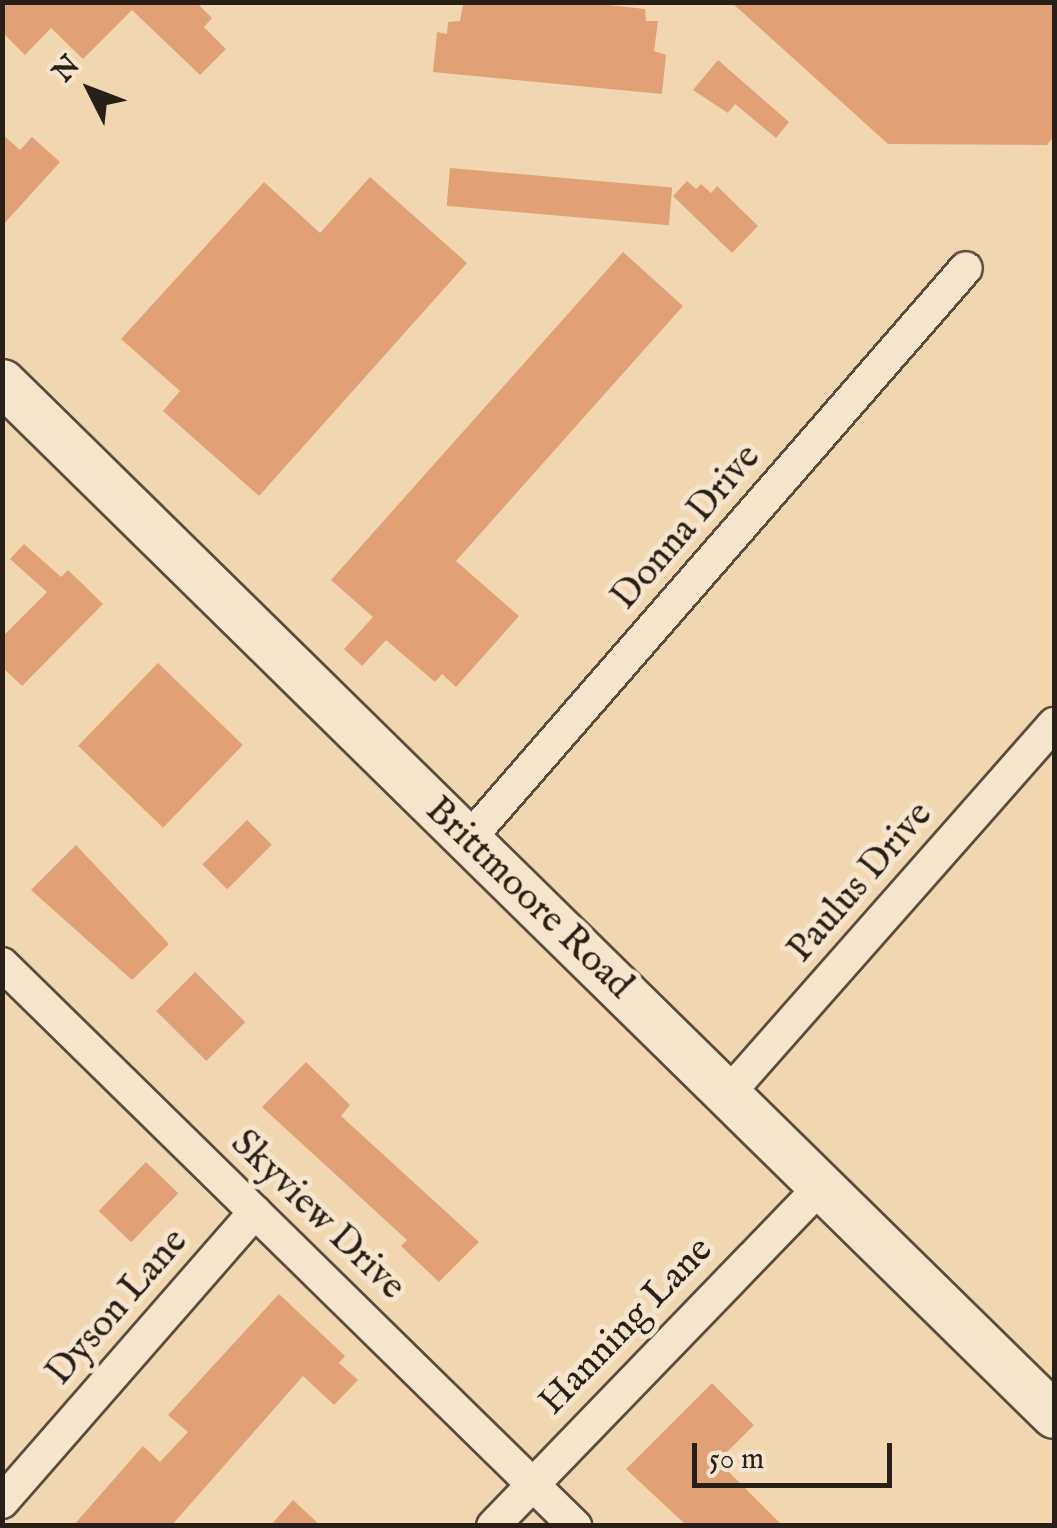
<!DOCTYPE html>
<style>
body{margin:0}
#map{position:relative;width:1057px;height:1528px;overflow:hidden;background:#f0d7b0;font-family:"IM FELL English",serif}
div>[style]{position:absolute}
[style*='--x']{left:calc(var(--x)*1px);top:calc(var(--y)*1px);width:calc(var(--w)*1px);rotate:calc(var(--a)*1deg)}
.building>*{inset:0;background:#e2a076;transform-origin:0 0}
.roads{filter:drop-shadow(2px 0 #5a4d3c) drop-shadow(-2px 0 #5a4d3c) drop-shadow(0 2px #5a4d3c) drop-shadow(0 -2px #5a4d3c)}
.street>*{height:32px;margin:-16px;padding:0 16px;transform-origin:16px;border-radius:16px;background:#f5e5cc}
.secondary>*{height:45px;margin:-22.5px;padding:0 22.5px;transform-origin:22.5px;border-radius:22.5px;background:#f5e5cc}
span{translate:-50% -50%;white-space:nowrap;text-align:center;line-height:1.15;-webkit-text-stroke:10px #f5e5cc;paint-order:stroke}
.street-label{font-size:38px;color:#281f16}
.frame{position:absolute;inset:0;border:5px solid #281f16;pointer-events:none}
.north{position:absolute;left:40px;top:40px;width:100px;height:100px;-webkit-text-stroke:8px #f5e5cc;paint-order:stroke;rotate:312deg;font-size:28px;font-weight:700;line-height:40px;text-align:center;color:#281f16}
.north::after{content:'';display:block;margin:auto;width:35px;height:45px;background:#281f16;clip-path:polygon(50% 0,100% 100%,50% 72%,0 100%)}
.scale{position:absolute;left:692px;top:1443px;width:200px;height:45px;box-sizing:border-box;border:5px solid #281f16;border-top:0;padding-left:12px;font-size:30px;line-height:35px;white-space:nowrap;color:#281f16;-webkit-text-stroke:8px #f5e5cc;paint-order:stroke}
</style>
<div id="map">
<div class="building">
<i style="clip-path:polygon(2px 2px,196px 2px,212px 18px,204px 27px,226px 49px,200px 75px,132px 10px,83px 59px,51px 28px,25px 55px,2px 32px)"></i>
<i style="clip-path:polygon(474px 2px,581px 2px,645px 9px,646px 21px,658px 21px,654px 51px,666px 55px,662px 94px,433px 72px,437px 32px,447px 34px,448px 22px,460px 21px,463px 5px)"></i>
<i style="clip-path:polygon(731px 2px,1054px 2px,1054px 136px,1047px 145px,888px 144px)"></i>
<i style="clip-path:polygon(718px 60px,789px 122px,776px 138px,735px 104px,728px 113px,693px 90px)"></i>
<i style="clip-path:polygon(2px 134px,20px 150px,32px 137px,60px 162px,2px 226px)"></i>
<i style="left:450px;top:168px;width:223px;height:38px;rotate:5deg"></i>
<i style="clip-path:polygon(370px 177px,467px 263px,259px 496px,163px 411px,180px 391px,121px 339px,264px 182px,320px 233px)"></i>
<i style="clip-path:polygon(687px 181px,696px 189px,701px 184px,711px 193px,717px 186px,758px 226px,732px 253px,673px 196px)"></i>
<i style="clip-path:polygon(623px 252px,683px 306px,456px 561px,519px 616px,456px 687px,442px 674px,435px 682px,386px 640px,362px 666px,344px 649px,373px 617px,331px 580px)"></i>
<i style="clip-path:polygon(24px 544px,61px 577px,68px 570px,103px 604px,22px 686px,2px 667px,2px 637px,47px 592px,10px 559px)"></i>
<i style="left:158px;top:663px;width:118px;height:115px;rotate:44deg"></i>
<i style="left:247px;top:820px;width:35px;height:63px;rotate:45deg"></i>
<i style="clip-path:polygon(76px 845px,169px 944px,132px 980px,31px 890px)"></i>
<i style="left:195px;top:972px;width:71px;height:55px;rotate:45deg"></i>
<i style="clip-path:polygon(306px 1062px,350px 1105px,341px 1116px,479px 1242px,439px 1282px,401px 1246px,407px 1240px,262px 1107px)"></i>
<i style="left:146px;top:1162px;width:45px;height:68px;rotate:44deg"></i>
<i style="clip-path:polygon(279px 1294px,345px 1356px,339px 1363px,358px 1380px,334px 1405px,303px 1376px,171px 1526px,73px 1526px,143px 1446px,160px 1462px,188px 1432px,168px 1415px)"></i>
<i style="clip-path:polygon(712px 1383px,754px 1425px,718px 1461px,783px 1526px,687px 1526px,626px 1469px)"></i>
<i style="clip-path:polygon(293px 1500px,321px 1526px,270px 1526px)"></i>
</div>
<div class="roads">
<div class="street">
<i style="--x:468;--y:840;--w:758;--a:-48.96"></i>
<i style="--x:2;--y:964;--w:803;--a:44.44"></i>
<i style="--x:727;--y:1095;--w:495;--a:-48.6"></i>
<i style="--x:2;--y:1502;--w:385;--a:-48.9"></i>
<i style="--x:493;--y:1526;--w:471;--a:-46"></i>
</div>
<div class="secondary">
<i style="--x:2;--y:382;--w:1474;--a:44.48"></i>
</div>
</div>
<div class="street-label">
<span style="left:687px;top:528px;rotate:-49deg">Donna Drive</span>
<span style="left:861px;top:883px;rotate:-49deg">Paulus Drive</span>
<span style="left:528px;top:899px;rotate:44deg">Brittmoore Road</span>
<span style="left:317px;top:1216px;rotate:44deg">Skyview Drive</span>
<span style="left:118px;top:1308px;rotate:-49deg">Dyson Lane</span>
<span style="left:627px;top:1327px;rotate:-46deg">Hanning Lane</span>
</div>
<div class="frame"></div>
<div class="north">N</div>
<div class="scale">50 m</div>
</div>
